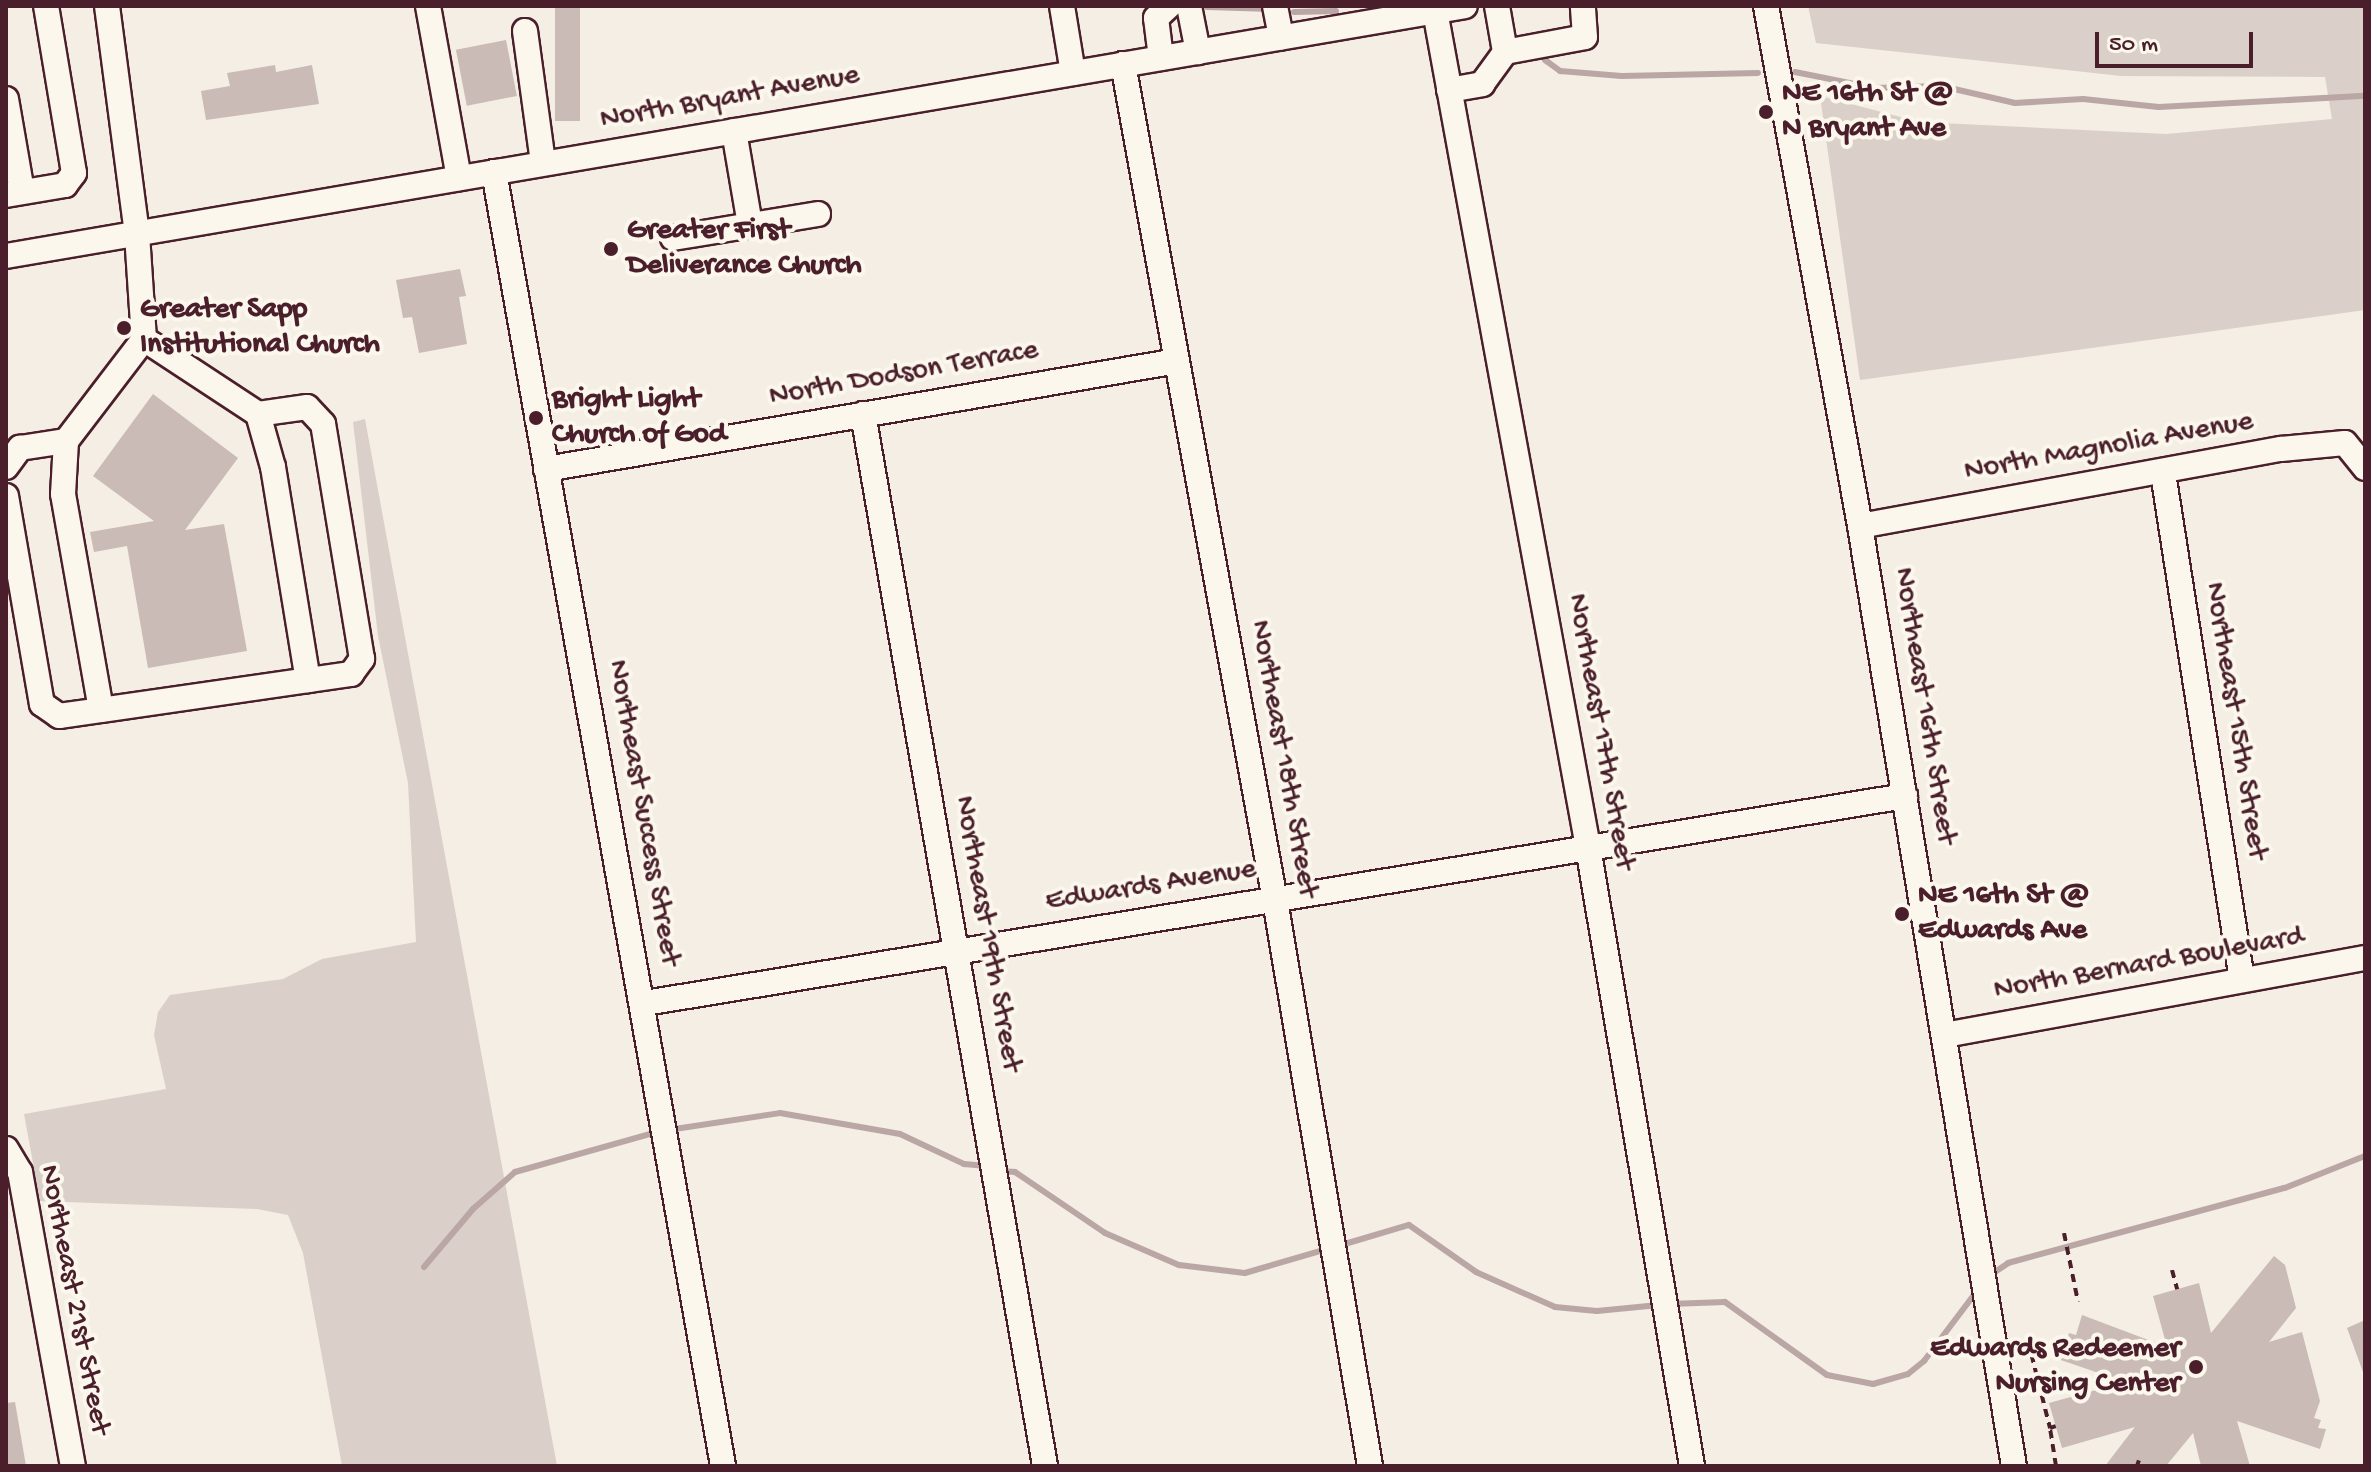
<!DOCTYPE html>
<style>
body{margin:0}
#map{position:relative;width:2371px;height:1472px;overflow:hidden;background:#f4eee4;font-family:"Gochi Hand",sans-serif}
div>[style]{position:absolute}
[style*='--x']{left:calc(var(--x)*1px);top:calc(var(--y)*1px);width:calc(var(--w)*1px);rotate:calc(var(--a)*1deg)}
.green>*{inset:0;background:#dbd0c9}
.stream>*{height:6px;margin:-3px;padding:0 3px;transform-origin:3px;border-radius:3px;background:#baa7a5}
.building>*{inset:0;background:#cabbb6;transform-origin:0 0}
.path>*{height:4px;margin-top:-2px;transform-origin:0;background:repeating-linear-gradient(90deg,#4a1f2b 0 8px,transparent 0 14px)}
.roads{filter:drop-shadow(2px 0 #4a1f2b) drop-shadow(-2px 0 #4a1f2b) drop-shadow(0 2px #4a1f2b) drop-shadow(0 -2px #4a1f2b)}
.minor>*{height:24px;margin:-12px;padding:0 12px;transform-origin:12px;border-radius:12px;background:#fbf7ec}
.dots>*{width:22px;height:22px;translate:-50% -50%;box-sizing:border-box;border:4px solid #fbf7ec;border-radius:50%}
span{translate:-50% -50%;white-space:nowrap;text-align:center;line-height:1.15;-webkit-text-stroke:8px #fbf7ec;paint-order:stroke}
.poi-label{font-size:30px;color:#4a1f2b;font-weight:700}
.left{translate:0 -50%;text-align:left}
.right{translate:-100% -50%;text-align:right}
.street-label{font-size:30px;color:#4a1f2b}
.frame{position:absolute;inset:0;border:8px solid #4a1f2b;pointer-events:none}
.scale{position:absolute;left:2095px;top:32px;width:158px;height:36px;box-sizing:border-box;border:4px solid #4a1f2b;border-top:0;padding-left:10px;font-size:24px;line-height:28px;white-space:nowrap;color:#4a1f2b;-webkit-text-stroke:6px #fbf7ec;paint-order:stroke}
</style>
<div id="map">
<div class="green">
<i style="clip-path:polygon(1808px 6px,2365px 6px,2365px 310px,1860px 380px,1820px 96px,1920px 122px,2166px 134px,2332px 119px,2325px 77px,2121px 76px,1816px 43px)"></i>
<i style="clip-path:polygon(365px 419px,557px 1466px,342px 1466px,303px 1253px,288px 1215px,257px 1209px,40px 1201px,24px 1114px,166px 1089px,154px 1035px,158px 1012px,170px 995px,283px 979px,322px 959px,416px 942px,408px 783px,378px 636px,353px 422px)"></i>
</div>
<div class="stream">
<i style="--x:1207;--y:7;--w:65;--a:1.8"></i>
<i style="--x:1294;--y:12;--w:42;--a:-1.4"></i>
<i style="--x:1545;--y:60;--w:19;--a:36"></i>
<i style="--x:1560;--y:71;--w:62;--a:4.6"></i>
<i style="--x:1622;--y:76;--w:136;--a:-1.3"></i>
<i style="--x:1795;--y:72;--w:82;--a:11.3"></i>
<i style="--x:1875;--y:88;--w:66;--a:-1.7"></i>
<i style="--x:1941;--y:86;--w:76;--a:12.9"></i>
<i style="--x:2015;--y:103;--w:68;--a:-3.4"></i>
<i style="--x:2083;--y:99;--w:76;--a:6"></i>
<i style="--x:2159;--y:107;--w:206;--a:-3.1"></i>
<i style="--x:668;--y:1130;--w:113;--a:-8.6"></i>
<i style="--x:780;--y:1113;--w:122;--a:9.9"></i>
<i style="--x:900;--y:1134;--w:71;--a:25.1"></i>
<i style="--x:964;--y:1164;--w:23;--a:5"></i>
<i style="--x:1001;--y:1171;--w:14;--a:4"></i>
<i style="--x:1015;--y:1172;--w:109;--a:34.1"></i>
<i style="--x:1105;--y:1233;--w:81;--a:23.4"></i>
<i style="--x:1179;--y:1265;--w:66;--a:6.9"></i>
<i style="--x:1245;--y:1273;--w:85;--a:-16.3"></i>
<i style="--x:1338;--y:1246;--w:74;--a:-16.5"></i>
<i style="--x:1409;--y:1225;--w:82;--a:35"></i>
<i style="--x:1476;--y:1272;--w:86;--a:23.9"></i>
<i style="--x:1555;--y:1307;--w:42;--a:5.4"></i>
<i style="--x:1597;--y:1311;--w:62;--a:-5.5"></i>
<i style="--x:424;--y:1267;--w:76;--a:-49.8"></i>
<i style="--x:473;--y:1209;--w:56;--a:-41.4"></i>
<i style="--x:515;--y:1172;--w:148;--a:-15.7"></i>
<i style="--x:1989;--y:1276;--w:23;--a:-34"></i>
<i style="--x:2008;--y:1263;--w:287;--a:-15.2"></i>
<i style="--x:2285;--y:1188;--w:86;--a:-21.8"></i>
<i style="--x:1670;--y:1304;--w:55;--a:-2.1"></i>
<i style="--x:1725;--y:1302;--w:125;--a:35.6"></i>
<i style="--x:1827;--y:1375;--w:47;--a:11.1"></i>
<i style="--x:1873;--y:1384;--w:36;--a:-16"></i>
<i style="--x:1908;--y:1374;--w:21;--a:-39"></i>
<i style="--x:1924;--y:1361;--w:88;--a:-52.9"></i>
</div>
<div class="building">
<i style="left:555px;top:6px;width:25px;height:115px"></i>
<i style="left:506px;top:40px;width:57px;height:51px;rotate:79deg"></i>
<i style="clip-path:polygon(275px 65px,276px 72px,312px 65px,319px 104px,206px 120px,201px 91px,230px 86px,227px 73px)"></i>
<i style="clip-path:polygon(460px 269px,466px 296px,459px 297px,467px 344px,419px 353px,412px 317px,403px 318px,396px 280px)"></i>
<i style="clip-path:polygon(153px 394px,238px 458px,185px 530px,224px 524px,247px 651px,148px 668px,127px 546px,94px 552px,90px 532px,154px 521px,93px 476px)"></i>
<i style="clip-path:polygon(2274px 1256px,2285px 1265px,2296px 1308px,2269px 1342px,2302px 1332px,2320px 1401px,2314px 1418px,2321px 1420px,2318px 1428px,2326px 1429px,2320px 1449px,2237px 1421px,2250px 1466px,2201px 1466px,2193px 1433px,2166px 1466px,2105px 1466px,2135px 1427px,2062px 1448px,2049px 1403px,2125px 1382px,2052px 1357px,2060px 1338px,2067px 1341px,2069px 1333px,2076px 1335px,2082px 1315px,2167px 1347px,2153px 1296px,2199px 1283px,2211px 1333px)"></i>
<i style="clip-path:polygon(2365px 1320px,2365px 1372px,2363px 1372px,2347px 1328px)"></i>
<i style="clip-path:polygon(15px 1402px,26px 1466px,6px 1466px,6px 1403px)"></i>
</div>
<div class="path">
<i style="--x:2064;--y:1233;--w:70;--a:78.5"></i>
<i style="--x:2172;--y:1270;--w:20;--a:75"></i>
<i style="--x:2028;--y:1341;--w:90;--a:75.8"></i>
<i style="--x:2056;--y:1466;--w:38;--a:-99"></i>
<i style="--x:2050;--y:1428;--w:6;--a:-18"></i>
<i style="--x:2137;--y:1466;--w:6;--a:-72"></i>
</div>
<div class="roads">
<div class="minor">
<i style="--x:107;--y:6;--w:230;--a:82.5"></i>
<i style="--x:137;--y:234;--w:105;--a:86.2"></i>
<i style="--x:144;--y:339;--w:128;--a:127.4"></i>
<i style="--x:66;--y:441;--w:53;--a:93.2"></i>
<i style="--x:63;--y:494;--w:219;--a:80"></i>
<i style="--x:101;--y:710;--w:253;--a:-8.2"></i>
<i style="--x:351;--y:674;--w:19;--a:-54"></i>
<i style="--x:362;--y:659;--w:238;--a:-99.4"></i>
<i style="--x:323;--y:424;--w:23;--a:-133"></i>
<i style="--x:307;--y:407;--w:49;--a:171.9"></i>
<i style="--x:258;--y:414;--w:136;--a:-146.7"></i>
<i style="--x:428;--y:6;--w:175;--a:79.8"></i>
<i style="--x:1062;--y:6;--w:68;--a:80.7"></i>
<i style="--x:1189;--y:6;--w:47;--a:78.9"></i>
<i style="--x:1275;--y:6;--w:32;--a:79"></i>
<i style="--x:1497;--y:6;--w:47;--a:80.1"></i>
<i style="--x:1766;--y:6;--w:528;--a:79.75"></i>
<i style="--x:1860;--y:526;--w:953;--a:80.7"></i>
<i style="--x:1435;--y:11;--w:850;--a:79.63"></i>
<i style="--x:1588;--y:847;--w:628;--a:80.46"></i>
<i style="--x:525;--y:31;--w:133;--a:82.2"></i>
<i style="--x:1161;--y:58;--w:40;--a:-97.1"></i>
<i style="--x:1156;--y:18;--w:18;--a:-43"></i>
<i style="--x:1123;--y:64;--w:850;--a:79.7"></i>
<i style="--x:1275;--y:900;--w:574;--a:80.47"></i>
<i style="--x:1449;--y:90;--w:34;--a:-10"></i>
<i style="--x:1482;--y:84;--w:39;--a:-54"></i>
<i style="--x:1505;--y:52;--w:81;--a:-10.6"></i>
<i style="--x:1585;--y:37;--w:31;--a:-94"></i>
<i style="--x:6;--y:99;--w:94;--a:80.2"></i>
<i style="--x:734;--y:131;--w:95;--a:80.3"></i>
<i style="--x:494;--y:172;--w:1314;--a:79.96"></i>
<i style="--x:6;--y:195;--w:60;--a:-9.6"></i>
<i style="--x:65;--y:185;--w:15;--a:-53"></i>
<i style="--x:74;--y:173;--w:169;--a:-99.5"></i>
<i style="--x:673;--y:238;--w:147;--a:-9.4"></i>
<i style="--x:6;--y:256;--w:1480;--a:-9.72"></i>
<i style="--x:258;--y:414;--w:55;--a:74.2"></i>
<i style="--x:273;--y:467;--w:216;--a:80.7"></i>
<i style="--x:863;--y:414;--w:1068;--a:80.18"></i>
<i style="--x:6;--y:467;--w:24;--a:-54"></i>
<i style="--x:20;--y:448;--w:47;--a:-8.7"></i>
<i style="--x:546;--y:469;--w:640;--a:-9.71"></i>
<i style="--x:2163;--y:473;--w:513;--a:81.14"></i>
<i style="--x:6;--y:496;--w:211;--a:80.2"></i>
<i style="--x:42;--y:704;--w:21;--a:35"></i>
<i style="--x:59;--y:716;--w:42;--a:-8.1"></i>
<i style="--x:1860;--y:526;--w:428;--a:-10.4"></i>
<i style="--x:2281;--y:449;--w:64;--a:-5.4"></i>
<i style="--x:2345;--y:443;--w:32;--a:51"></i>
<i style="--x:645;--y:1003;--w:1277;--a:-9.33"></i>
<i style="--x:1945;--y:1035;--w:427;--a:-10.4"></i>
<i style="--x:6;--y:1149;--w:27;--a:59"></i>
<i style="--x:20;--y:1172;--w:299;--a:79.8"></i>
</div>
</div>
<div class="dots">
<i style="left:1766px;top:112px;background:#4a1f2b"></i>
<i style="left:611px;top:249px;background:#4a1f2b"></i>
<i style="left:124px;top:328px;background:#4a1f2b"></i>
<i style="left:536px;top:418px;background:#4a1f2b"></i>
<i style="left:1902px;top:914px;background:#4a1f2b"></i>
<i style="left:2196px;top:1367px;background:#4a1f2b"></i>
</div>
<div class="poi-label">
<span class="left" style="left:1782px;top:112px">NE 16th St @<br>N Bryant Ave</span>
<span class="left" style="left:627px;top:249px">Greater First<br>Deliverance Church</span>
<span class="left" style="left:140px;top:328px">Greater Sapp<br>Institutional Church</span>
<span class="left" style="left:552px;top:418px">Bright Light<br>Church of God</span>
<span class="left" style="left:1918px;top:914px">NE 16th St @<br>Edwards Ave</span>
<span class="right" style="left:2180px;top:1367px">Edwards Redeemer<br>Nursing Center</span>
</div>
<div class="street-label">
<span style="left:730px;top:99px;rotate:-10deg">North Bryant Avenue</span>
<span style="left:904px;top:375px;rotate:-10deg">North Dodson Terrace</span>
<span style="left:2109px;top:448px;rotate:-10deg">North Magnolia Avenue</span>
<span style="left:1923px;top:706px;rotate:81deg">Northeast 16th Street</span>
<span style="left:2234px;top:721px;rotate:81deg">Northeast 15th Street</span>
<span style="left:1599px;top:732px;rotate:80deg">Northeast 17th Street</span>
<span style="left:1282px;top:759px;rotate:80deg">Northeast 18th Street</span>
<span style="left:642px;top:813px;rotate:80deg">Northeast Success Street</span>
<span style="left:1151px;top:887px;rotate:-9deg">Edwards Avenue</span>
<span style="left:986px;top:934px;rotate:80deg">Northeast 19th Street</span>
<span style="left:2149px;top:965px;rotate:-10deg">North Bernard Boulevard</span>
<span style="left:73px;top:1300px;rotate:79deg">Northeast 21st Street</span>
</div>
<div class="frame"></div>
<div class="scale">50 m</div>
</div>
